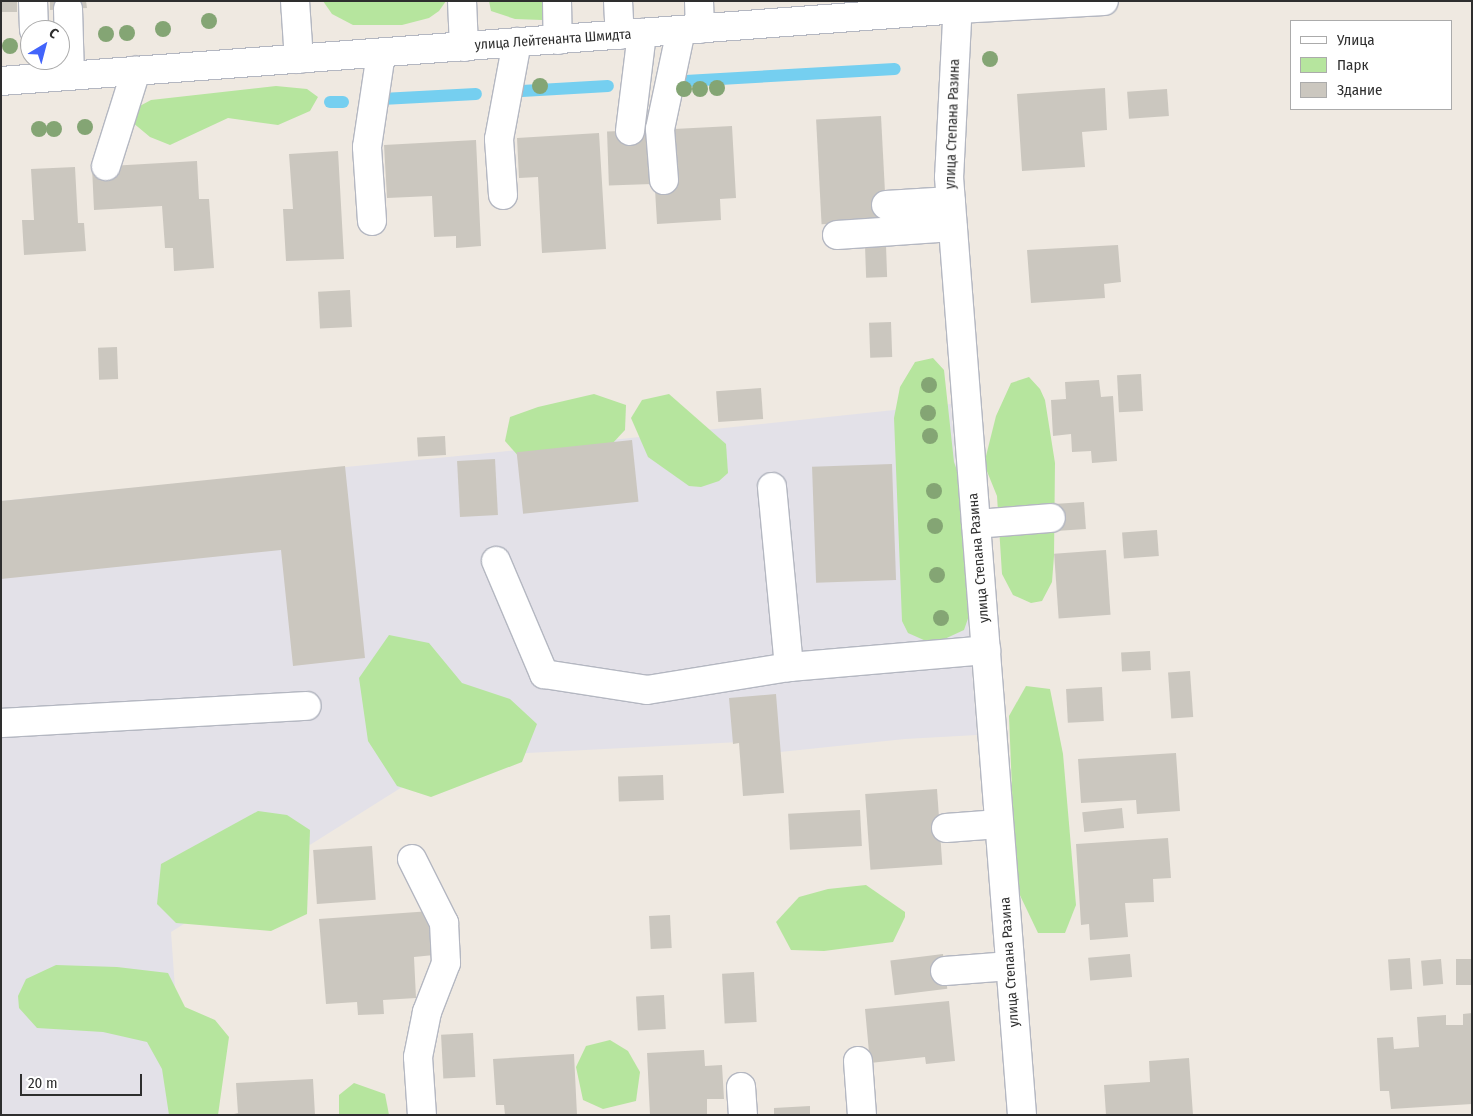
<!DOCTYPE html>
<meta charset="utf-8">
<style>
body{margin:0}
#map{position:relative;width:1473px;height:1116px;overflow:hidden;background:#efe9e1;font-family:"Fira Sans Condensed",sans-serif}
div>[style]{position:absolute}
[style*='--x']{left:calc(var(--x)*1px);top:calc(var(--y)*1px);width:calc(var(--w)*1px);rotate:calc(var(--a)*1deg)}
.industrial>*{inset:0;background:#e3e1e8}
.green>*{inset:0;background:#b6e59e}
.stream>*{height:12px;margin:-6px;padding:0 6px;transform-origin:6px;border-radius:6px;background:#75cff0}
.building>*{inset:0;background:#cbc7bf;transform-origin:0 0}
.roads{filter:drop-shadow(1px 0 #b4b7c1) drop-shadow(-1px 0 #b4b7c1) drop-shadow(0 1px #b4b7c1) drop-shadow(0 -1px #b4b7c1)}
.minor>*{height:28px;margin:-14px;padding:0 14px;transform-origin:14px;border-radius:14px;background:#fff}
.trees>*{width:16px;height:16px;margin:-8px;border-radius:50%;background:#84a574}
span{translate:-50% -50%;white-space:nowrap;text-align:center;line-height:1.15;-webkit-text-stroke:5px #fff;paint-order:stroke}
.street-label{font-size:14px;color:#2e2e2e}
.frame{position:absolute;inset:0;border:2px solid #2e2e2e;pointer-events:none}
.legend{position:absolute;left:1290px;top:20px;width:162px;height:90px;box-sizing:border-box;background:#fff;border:1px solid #ababab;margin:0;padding:6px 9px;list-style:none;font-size:15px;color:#2e2e2e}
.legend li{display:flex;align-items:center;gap:10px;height:25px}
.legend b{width:25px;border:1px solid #ababab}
.north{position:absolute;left:20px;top:20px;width:50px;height:50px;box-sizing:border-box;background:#fff;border:1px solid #ababab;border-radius:50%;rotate:37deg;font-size:14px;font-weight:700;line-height:20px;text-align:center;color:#2e2e2e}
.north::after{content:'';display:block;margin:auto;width:18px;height:22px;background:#4264fb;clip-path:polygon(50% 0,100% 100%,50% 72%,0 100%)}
.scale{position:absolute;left:20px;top:1074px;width:122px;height:22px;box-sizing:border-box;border:2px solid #2e2e2e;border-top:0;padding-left:6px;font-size:15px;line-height:18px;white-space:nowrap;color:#2e2e2e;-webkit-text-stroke:4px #fff;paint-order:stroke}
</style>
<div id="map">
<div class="industrial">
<i style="clip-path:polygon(951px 404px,977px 735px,905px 739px,780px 752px,779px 740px,450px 757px,171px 932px,184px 1115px,1px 1115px,1px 501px,499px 452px)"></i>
</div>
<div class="green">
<i style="clip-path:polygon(323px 1px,446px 1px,439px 11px,429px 18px,402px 25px,353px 25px,332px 14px)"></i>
<i style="clip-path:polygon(489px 1px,559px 1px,558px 6px,542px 20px,515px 19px,491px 11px)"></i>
<i style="clip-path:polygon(276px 86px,307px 89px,318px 97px,310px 111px,278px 125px,228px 118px,170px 145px,150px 137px,126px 117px,136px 108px,151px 100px)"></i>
<i style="clip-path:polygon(933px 358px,944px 370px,954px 462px,969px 505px,973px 604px,964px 630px,938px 642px,926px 641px,908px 633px,902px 621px,894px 418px,900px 387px,915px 362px)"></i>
<i style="clip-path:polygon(1029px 377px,1040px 389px,1045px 400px,1055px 463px,1054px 556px,1052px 582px,1042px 601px,1031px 603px,1013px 595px,1002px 574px,997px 496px,984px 464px,996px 416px,1011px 383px)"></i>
<i style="clip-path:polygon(594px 394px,626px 405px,625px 430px,611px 445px,521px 459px,505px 441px,510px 417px,538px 407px)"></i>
<i style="clip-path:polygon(669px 394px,726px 444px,728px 473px,719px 481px,701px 487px,689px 486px,648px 457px,631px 418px,642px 400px)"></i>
<i style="clip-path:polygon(389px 635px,429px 643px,462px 683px,510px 699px,537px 724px,522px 762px,431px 797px,397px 786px,368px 741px,359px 678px)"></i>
<i style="clip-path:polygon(1026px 686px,1050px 689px,1063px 754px,1076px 905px,1065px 933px,1038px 933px,1016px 887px,1009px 716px)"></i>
<i style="clip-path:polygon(258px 811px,287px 815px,310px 830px,307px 914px,271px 931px,176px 923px,157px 904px,161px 864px)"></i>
<i style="clip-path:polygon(866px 885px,905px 912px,905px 917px,893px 942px,824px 951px,791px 950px,776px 922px,799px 897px,828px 889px)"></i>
<i style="clip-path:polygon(56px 965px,117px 967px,168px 973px,185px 1007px,215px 1020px,229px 1037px,218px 1115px,169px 1115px,162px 1069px,147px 1042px,103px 1032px,37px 1028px,19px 1008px,18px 996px,26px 979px)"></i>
<i style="clip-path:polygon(610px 1040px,628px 1051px,640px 1072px,636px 1101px,603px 1109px,583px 1100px,576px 1067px,586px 1046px)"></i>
<i style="clip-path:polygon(354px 1083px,385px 1094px,389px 1115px,339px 1115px,339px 1095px)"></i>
</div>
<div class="stream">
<i style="--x:668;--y:82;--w:227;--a:-3.3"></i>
<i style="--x:522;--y:91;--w:86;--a:-3.3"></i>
<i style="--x:382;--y:99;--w:94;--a:-3"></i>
<i style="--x:330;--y:102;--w:13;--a:0"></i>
</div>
<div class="building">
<i style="left:1px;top:1px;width:16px;height:11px"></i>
<i style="clip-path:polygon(50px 1px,86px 1px,87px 8px,50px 10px)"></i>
<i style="clip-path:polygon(1105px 88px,1107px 130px,1082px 132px,1085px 167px,1022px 171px,1017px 94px)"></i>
<i style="left:1167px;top:89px;width:27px;height:40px;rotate:86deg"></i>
<i style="left:881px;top:116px;width:105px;height:65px;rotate:87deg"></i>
<i style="clip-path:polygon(732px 126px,736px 198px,720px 199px,721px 220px,657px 224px,655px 189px,678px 187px,674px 129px)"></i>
<i style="left:650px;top:130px;width:54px;height:43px;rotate:88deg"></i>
<i style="clip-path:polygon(599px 133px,606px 249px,542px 253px,538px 177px,519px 178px,517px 138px)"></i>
<i style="clip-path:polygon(476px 140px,481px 246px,456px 248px,456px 236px,434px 237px,432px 196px,387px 198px,384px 145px)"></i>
<i style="clip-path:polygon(338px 151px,344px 259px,286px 261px,283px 209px,293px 209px,289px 154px)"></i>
<i style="clip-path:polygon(197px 161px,199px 199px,209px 199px,214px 268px,174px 271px,173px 248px,165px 248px,162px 206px,94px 210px,92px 167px)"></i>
<i style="clip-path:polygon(75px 167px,78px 223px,84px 223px,86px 251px,24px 255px,22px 220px,34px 220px,31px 169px)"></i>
<i style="left:886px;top:245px;width:32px;height:21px;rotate:88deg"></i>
<i style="clip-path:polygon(1118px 245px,1121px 282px,1104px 284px,1105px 298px,1031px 303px,1027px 250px)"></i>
<i style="left:350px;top:290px;width:37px;height:32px;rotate:87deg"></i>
<i style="left:891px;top:322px;width:35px;height:22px;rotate:88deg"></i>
<i style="left:117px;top:347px;width:32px;height:19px;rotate:88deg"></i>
<i style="left:1141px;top:374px;width:37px;height:24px;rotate:87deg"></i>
<i style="clip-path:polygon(1099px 380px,1101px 397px,1113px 396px,1117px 461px,1092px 463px,1091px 451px,1072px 452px,1071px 434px,1053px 436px,1051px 400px,1066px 399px,1065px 382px)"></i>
<i style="left:761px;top:388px;width:31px;height:45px;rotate:86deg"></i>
<i style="left:445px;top:436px;width:19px;height:28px;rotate:87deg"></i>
<i style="left:632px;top:440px;width:62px;height:116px;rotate:84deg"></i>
<i style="left:495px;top:459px;width:56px;height:38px;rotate:87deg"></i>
<i style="left:892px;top:464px;width:116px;height:80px;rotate:88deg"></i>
<i style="clip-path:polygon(345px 466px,365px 658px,293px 666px,281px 550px,1px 579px,1px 501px)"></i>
<i style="left:1084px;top:502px;width:27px;height:34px;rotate:86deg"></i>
<i style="left:1157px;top:530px;width:26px;height:35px;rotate:86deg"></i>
<i style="left:1106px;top:550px;width:65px;height:52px;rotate:86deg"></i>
<i style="left:1150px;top:651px;width:19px;height:29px;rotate:87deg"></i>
<i style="left:1190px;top:671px;width:46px;height:22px;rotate:86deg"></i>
<i style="left:1102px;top:687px;width:34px;height:36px;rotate:87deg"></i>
<i style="clip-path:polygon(776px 694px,784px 793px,743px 796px,739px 743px,733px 744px,729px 698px)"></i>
<i style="clip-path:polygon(1176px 753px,1180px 811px,1137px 814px,1136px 800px,1081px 803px,1078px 759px)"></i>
<i style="left:663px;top:775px;width:25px;height:45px;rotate:88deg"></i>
<i style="left:937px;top:789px;width:76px;height:72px;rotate:86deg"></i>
<i style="left:1122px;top:808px;width:20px;height:40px;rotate:84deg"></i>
<i style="left:860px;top:810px;width:36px;height:72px;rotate:87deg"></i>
<i style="clip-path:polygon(1168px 838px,1171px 878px,1153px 879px,1154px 902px,1125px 903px,1128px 937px,1090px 940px,1089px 924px,1081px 925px,1076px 844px)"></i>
<i style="left:372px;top:846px;width:54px;height:59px;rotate:86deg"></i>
<i style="clip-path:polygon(431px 911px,434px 955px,414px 957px,416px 998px,383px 1000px,384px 1014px,358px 1015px,357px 1002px,326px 1004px,319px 919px)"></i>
<i style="left:670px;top:915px;width:33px;height:21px;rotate:87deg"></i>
<i style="left:943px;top:954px;width:35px;height:53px;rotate:83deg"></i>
<i style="left:1130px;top:954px;width:23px;height:42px;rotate:85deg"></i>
<i style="left:1410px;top:958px;width:31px;height:22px;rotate:86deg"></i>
<i style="left:1441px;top:959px;width:25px;height:20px;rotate:85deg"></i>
<i style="left:1472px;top:959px;width:26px;height:16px;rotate:90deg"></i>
<i style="left:754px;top:972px;width:50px;height:32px;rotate:87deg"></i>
<i style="left:664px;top:995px;width:34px;height:28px;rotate:87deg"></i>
<i style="clip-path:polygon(949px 1001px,955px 1061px,926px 1064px,925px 1057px,870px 1063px,865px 1009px)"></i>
<i style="clip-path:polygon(1472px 1013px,1472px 1104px,1391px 1109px,1389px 1091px,1380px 1091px,1377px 1038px,1393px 1037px,1394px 1049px,1419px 1047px,1417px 1017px,1446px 1015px,1446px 1025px,1463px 1025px,1463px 1014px)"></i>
<i style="left:473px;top:1033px;width:44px;height:32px;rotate:87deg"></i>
<i style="clip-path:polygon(704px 1050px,705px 1066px,722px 1065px,724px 1099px,707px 1099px,707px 1115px,650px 1115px,647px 1053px)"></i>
<i style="clip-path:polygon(574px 1054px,577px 1115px,505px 1115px,504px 1105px,496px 1105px,493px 1059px)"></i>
<i style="clip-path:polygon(1189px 1058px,1193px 1115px,1106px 1115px,1104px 1085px,1150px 1082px,1149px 1061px)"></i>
<i style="clip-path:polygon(313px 1079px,315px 1115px,230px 1115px,238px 1113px,236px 1083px)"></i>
<i style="clip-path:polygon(810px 1106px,810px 1115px,774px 1115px,774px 1108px)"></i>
</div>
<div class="roads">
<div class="minor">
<i style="--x:33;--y:1;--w:29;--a:88"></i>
<i style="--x:295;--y:1;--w:58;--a:86.1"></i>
<i style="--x:462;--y:1;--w:46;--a:87.5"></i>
<i style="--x:557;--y:1;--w:39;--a:89"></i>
<i style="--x:618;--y:1;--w:34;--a:87"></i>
<i style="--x:699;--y:1;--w:28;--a:88"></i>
<i style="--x:958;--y:1;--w:176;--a:92.9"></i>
<i style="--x:949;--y:177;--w:941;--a:85.55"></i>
<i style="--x:68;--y:9;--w:67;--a:88.3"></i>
<i style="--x:1;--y:81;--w:960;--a:-4.3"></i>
<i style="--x:958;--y:9;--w:146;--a:-3.1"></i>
<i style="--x:630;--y:131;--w:99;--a:-83"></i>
<i style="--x:106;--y:166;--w:100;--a:-72.5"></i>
<i style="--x:664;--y:180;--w:51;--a:-94.5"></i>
<i style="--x:660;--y:129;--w:101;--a:-78"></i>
<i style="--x:503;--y:195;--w:56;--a:-94.1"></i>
<i style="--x:499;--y:139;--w:99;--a:-79.5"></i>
<i style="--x:886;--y:205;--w:65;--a:-3.5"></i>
<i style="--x:372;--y:221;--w:74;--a:-93.9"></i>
<i style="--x:367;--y:147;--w:95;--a:-81.5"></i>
<i style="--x:837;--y:235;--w:116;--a:-3.9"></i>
<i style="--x:772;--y:487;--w:181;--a:84.6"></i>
<i style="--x:789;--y:667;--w:198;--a:-4.9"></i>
<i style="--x:976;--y:524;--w:75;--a:-4.6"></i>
<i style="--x:496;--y:561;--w:123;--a:67"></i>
<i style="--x:544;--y:674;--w:104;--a:8.8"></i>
<i style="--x:647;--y:690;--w:144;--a:-9.2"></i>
<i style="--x:1;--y:723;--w:306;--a:-3.2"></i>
<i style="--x:946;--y:828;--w:53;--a:-4.3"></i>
<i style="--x:412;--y:859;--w:72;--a:63.4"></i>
<i style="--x:444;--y:923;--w:40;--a:87.1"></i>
<i style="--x:446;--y:963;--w:53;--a:111.2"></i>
<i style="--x:427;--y:1012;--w:46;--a:101.3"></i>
<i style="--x:418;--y:1057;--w:58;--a:86.1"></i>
<i style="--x:945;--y:971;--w:65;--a:-4.4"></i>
<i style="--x:858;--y:1061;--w:54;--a:85.8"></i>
<i style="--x:741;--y:1087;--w:28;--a:86"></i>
</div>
</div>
<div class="trees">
<i style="left:209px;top:21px"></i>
<i style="left:163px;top:29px"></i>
<i style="left:127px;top:33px"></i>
<i style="left:106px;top:34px"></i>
<i style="left:10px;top:46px"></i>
<i style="left:990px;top:59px"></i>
<i style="left:540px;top:86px"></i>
<i style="left:717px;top:88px"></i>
<i style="left:684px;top:89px"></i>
<i style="left:700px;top:89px"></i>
<i style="left:85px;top:127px"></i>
<i style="left:39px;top:129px"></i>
<i style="left:54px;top:129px"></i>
<i style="left:929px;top:385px"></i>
<i style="left:928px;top:413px"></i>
<i style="left:930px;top:436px"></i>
<i style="left:934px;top:491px"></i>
<i style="left:935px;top:526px"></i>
<i style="left:937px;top:575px"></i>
<i style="left:941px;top:618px"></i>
</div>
<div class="street-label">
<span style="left:553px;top:40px;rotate:-4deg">улица Лейтенанта Шмидта</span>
<span style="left:953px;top:124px;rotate:-88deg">улица Степана Разина</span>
<span style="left:979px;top:558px;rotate:-95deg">улица Степана Разина</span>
<span style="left:1010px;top:962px;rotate:-94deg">улица Степана Разина</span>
</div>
<div class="frame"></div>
<ul class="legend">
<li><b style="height:6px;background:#fff"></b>Улица</li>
<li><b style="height:14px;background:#b6e59e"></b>Парк</li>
<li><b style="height:14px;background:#cbc7bf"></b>Здание</li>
</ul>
<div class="north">С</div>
<div class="scale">20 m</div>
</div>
